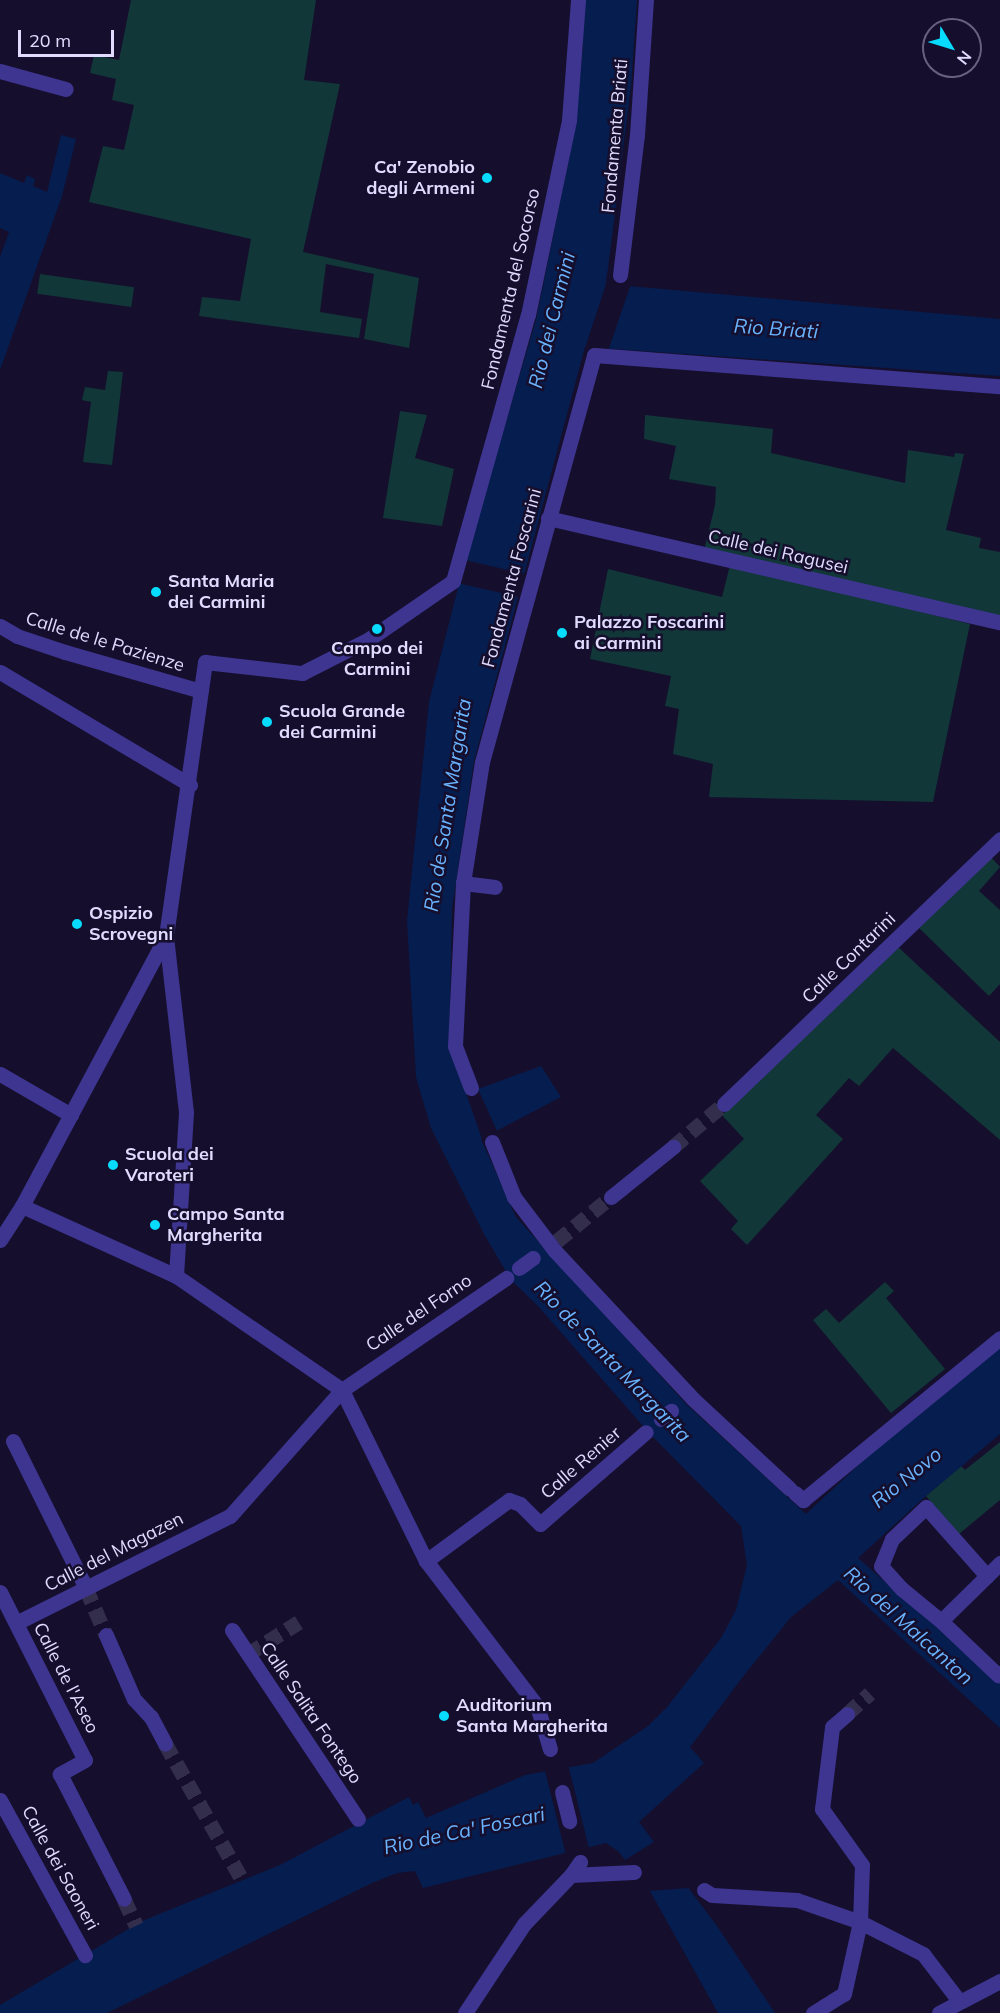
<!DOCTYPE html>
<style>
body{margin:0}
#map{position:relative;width:1000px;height:2013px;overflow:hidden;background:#150f2d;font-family:Mulish,sans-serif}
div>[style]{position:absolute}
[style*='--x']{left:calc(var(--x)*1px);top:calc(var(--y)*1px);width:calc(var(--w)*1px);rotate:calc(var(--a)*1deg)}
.green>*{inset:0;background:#113738;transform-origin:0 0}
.water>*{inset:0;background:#061d4f}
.pier>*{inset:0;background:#150f2d;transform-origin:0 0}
.pedestrian-tunnel>*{height:15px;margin-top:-7.5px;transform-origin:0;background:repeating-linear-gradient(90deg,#332e4c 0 15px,transparent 0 23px)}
.pedestrian>*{height:15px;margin:-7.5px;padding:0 7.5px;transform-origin:7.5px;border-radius:7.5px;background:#3d3590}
.dots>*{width:16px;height:16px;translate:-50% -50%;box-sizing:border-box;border:3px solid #150f2d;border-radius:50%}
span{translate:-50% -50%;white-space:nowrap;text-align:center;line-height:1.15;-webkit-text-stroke:5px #150f2d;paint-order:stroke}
.street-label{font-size:18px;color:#e0dbff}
.poi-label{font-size:18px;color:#e0dbff;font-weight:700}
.right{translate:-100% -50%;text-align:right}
.left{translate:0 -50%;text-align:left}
.water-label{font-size:20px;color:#69b3ff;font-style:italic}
.north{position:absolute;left:922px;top:18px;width:60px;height:60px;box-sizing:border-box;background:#150f2d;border:2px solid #666181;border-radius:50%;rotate:128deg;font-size:16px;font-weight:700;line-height:24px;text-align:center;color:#e0dbff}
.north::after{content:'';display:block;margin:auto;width:21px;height:27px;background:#07dcff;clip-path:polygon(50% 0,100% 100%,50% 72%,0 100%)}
.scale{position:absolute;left:18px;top:30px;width:96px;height:27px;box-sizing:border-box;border:3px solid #e0dbff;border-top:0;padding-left:8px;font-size:18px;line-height:21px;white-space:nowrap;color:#e0dbff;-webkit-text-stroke:4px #150f2d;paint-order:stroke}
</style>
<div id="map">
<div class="green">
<i style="clip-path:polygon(131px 0,316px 0,304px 80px,340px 84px,303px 252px,419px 278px,409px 348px,364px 339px,374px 274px,326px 264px,320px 312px,362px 319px,359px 338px,199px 316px,202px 297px,240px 301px,251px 239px,89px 202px,103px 146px,124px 150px,134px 105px,112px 100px,116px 79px,90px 73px,94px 55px,119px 60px)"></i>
<i style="left:40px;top:274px;width:95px;height:20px;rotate:8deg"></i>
<i style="clip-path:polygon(108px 371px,123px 372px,112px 465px,83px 462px,91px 402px,82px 400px,85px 387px,105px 390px)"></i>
<i style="clip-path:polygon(400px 411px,427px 415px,415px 458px,454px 469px,442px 526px,383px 518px)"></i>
<i style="clip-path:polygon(645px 415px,773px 429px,771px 453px,905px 483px,908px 450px,954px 457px,955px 453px,964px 454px,946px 530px,981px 538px,979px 548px,1000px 552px,1000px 618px,704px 551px,715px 505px,716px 487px,669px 479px,676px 446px,644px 439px)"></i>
<i style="clip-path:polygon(730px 565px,970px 624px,933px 802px,709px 797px,713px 764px,673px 754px,679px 709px,665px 706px,671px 676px,590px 659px,608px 569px,722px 597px)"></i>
<i style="clip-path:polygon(989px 855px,1000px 867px,979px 891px,1000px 910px,1000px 984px,989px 996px,917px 926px)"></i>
<i style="clip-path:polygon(897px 946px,1000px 1042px,1000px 1140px,893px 1048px,859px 1086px,849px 1078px,816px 1115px,843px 1139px,747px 1245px,731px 1229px,738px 1221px,700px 1181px,744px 1139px,722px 1115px)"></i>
<i style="clip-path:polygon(885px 1282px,894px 1291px,886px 1298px,945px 1369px,891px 1413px,813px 1320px,826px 1309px,839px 1323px)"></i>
<i style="clip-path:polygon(1000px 1442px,1000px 1500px,959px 1534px,926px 1496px,961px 1466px,965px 1470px)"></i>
</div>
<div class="water">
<i style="clip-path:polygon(583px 0,637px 0,631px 86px,606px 284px,1000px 319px,1000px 376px,585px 347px,474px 761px,452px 909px,449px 1051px,478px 1089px,541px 1066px,561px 1097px,481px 1139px,516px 1217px,687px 1405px,806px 1514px,865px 1459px,1000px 1348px,1000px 1434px,926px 1496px,858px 1558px,1000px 1683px,1000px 1728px,838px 1580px,791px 1617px,745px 1674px,690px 1747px,704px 1763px,639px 1822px,717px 1926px,775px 2013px,718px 2013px,650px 1891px,618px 1851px,606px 1843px,423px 1888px,415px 1871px,397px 1873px,372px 1883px,107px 2013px,0 2013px,0 2005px,142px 1921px,280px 1865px,409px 1797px,413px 1805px,418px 1802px,426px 1818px,525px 1775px,593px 1763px,648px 1726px,668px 1706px,721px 1638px,736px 1610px,747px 1565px,741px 1526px,651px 1435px,538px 1306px,511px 1280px,484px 1234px,431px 1128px,416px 1077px,407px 921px,429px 702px,465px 560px,536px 320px,574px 134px,583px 47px)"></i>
<i style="clip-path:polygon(61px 135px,76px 139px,62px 196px,0 370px,0 257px,9px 232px,0 228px,0 173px,24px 183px,27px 175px,35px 179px,33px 186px,47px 192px)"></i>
</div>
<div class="pier">
<i style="clip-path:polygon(607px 273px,610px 273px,609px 282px,630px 283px,630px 287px,608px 351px,588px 350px,586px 354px,583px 354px,606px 284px)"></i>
<i style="left:465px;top:560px;width:63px;height:24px;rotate:13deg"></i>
<i style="clip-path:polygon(478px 1089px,498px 1133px,485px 1140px,486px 1144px,484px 1145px,465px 1090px)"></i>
<i style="left:568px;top:1764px;width:89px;height:24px;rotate:76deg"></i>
<i style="clip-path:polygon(657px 1840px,697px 1893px,694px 1895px,689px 1888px,650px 1891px,625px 1860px)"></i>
</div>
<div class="pedestrian-tunnel">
<i style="--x:673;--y:1147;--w:67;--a:-40.1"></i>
<i style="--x:557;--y:1241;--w:70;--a:-39.2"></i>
<i style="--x:86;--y:1588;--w:51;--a:66.9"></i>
<i style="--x:248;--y:1654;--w:60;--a:-32.1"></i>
<i style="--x:847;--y:1714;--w:31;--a:-42"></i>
<i style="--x:165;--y:1743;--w:159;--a:60.5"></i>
<i style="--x:124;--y:1899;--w:29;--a:65"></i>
</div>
<div class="pedestrian">
<i style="--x:0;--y:71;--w:68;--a:15.3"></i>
<i style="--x:620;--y:275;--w:141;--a:-83.1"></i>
<i style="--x:637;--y:135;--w:135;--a:-86.2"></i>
<i style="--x:548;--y:518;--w:464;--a:13"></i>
<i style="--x:0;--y:626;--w:20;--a:30"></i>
<i style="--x:17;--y:636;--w:51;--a:18.4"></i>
<i style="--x:65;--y:652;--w:141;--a:16"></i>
<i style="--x:0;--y:672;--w:221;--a:30.7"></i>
<i style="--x:463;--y:883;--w:32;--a:7"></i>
<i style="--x:0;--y:1074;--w:82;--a:30"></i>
<i style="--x:471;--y:1088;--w:45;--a:-110.9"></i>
<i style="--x:455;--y:1046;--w:163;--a:-87.2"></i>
<i style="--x:463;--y:883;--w:122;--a:-81.1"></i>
<i style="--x:482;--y:762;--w:422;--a:-74.6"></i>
<i style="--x:594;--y:355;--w:407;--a:4.4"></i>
<i style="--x:724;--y:1104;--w:383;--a:-43.8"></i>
<i style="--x:492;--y:1142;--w:59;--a:68.2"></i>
<i style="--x:514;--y:1197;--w:68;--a:52.8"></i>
<i style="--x:555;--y:1251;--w:202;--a:47"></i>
<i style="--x:693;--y:1399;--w:132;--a:42.9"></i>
<i style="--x:611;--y:1197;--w:80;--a:-38.9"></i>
<i style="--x:22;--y:1206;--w:169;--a:24.4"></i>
<i style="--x:0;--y:1240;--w:40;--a:-57.1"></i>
<i style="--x:22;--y:1206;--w:306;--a:-61.9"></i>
<i style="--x:519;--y:1268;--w:17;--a:-36"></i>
<i style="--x:661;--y:1419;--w:13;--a:-39"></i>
<i style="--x:13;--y:1441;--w:164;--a:63.6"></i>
<i style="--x:795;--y:1493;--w:11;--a:41"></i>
<i style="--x:803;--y:1500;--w:255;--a:-39.4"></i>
<i style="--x:426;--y:1561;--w:103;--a:-36.3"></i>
<i style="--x:509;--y:1500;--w:12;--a:20"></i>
<i style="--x:520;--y:1504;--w:28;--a:45"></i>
<i style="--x:540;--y:1524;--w:140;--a:-41"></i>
<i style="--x:987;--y:1576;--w:92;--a:-131.5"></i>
<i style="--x:926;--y:1507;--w:47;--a:136.7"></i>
<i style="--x:892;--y:1539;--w:29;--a:112"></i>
<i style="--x:881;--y:1566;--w:31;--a:48"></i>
<i style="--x:902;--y:1589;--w:50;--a:39.4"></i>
<i style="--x:941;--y:1621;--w:79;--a:43.5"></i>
<i style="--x:998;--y:1675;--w:3;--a:-45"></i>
<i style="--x:0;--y:1592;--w:188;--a:63.2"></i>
<i style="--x:85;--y:1760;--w:29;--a:151"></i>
<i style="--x:60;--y:1774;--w:140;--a:62.9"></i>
<i style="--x:941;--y:1621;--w:83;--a:-44.5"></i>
<i style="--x:16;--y:1623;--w:239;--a:-26.6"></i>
<i style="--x:230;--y:1516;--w:169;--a:-48.4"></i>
<i style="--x:342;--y:1390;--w:199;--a:-34.3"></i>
<i style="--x:232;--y:1630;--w:227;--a:56.3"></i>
<i style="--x:106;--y:1635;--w:70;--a:66.4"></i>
<i style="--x:134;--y:1699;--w:25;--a:47"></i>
<i style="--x:151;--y:1717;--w:30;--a:62"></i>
<i style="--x:550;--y:1749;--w:45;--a:-106.8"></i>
<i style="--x:537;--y:1706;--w:183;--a:-127.4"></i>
<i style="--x:426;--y:1561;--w:191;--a:-116.2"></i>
<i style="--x:342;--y:1390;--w:201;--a:-145.5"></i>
<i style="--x:176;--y:1276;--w:164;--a:-86.5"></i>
<i style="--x:186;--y:1112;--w:177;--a:-96.5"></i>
<i style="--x:166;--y:936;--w:277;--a:-81.9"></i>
<i style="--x:205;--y:662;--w:98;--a:6.5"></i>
<i style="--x:302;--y:673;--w:75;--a:-26.9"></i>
<i style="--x:369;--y:639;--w:102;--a:-34.6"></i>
<i style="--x:453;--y:581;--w:276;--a:-74.3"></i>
<i style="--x:528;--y:315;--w:199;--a:-78.1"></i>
<i style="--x:569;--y:120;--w:120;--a:-85.7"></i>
<i style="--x:562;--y:1792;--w:30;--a:76"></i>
<i style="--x:0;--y:1800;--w:177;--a:61.3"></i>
<i style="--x:571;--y:1875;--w:63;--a:-2.7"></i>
<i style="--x:704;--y:1890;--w:9;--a:32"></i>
<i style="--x:712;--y:1895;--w:85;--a:3.4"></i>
<i style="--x:797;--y:1900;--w:67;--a:19.2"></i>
<i style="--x:860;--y:1922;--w:71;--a:26.9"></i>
<i style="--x:923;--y:1954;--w:59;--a:52.5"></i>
<i style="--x:465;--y:2013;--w:107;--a:-56.5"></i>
<i style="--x:524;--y:1924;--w:68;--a:-46.2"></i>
<i style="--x:571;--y:1875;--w:16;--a:-55"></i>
<i style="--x:813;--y:2013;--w:36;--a:-32"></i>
<i style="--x:844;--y:1994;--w:74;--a:-77.5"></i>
<i style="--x:860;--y:1922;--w:57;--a:-88"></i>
<i style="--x:862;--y:1865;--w:69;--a:-125.5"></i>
<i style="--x:822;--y:1809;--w:83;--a:-83"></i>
<i style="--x:832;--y:1727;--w:20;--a:-41"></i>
<i style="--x:939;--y:2013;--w:69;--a:-27.7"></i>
</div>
<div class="dots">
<i style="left:487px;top:178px;background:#07dcff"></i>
<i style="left:156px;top:592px;background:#07dcff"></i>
<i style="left:377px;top:629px;background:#07dcff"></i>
<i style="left:562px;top:633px;background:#07dcff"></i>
<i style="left:267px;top:722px;background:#07dcff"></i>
<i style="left:77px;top:924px;background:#07dcff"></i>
<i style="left:113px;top:1165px;background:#07dcff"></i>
<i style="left:155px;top:1225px;background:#07dcff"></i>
<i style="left:444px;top:1716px;background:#07dcff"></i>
</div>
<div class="street-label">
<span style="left:615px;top:136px;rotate:-85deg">Fondamenta Briati</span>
<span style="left:511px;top:289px;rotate:-77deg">Fondamenta del Socorso</span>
<span style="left:778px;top:552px;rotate:13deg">Calle dei Ragusei</span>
<span style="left:512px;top:578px;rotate:-75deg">Fondamenta Foscarini</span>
<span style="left:105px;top:642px;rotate:17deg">Calle de le Pazienze</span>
<span style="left:849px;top:958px;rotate:-44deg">Calle Contarini</span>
<span style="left:419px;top:1313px;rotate:-34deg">Calle del Forno</span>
<span style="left:581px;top:1463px;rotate:-41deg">Calle Renier</span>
<span style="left:114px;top:1552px;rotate:-27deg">Calle del Magazen</span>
<span style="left:66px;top:1678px;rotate:63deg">Calle de l'Aseo</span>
<span style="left:311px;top:1713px;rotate:56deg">Calle Salita Fontego</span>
<span style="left:60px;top:1868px;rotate:61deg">Calle dei Saoneri</span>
</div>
<div class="poi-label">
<span class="right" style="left:475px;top:178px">Ca' Zenobio<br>degli Armeni</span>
<span class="left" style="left:168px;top:592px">Santa Maria<br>dei Carmini</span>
<span class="left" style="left:574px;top:633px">Palazzo Foscarini<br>ai Carmini</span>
<span style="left:377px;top:659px">Campo dei<br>Carmini</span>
<span class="left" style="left:279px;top:722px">Scuola Grande<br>dei Carmini</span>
<span class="left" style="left:89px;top:924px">Ospizio<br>Scrovegni</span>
<span class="left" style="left:125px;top:1165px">Scuola dei<br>Varoteri</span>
<span class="left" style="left:167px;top:1225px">Campo Santa<br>Margherita</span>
<span class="left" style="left:456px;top:1716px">Auditorium<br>Santa Margherita</span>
</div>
<div class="water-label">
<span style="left:551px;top:320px;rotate:-76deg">Rio dei Carmini</span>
<span style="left:776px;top:328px;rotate:4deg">Rio Briati</span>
<span style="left:447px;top:805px;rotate:-81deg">Rio de Santa Margarita</span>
<span style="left:613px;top:1361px;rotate:46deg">Rio de Santa Margarita</span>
<span style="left:906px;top:1477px;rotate:-39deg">Rio Novo</span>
<span style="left:909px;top:1625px;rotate:42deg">Rio del Malcanton</span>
<span style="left:464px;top:1830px;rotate:-12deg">Rio de Ca' Foscari</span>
</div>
<div class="north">N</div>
<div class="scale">20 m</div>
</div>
